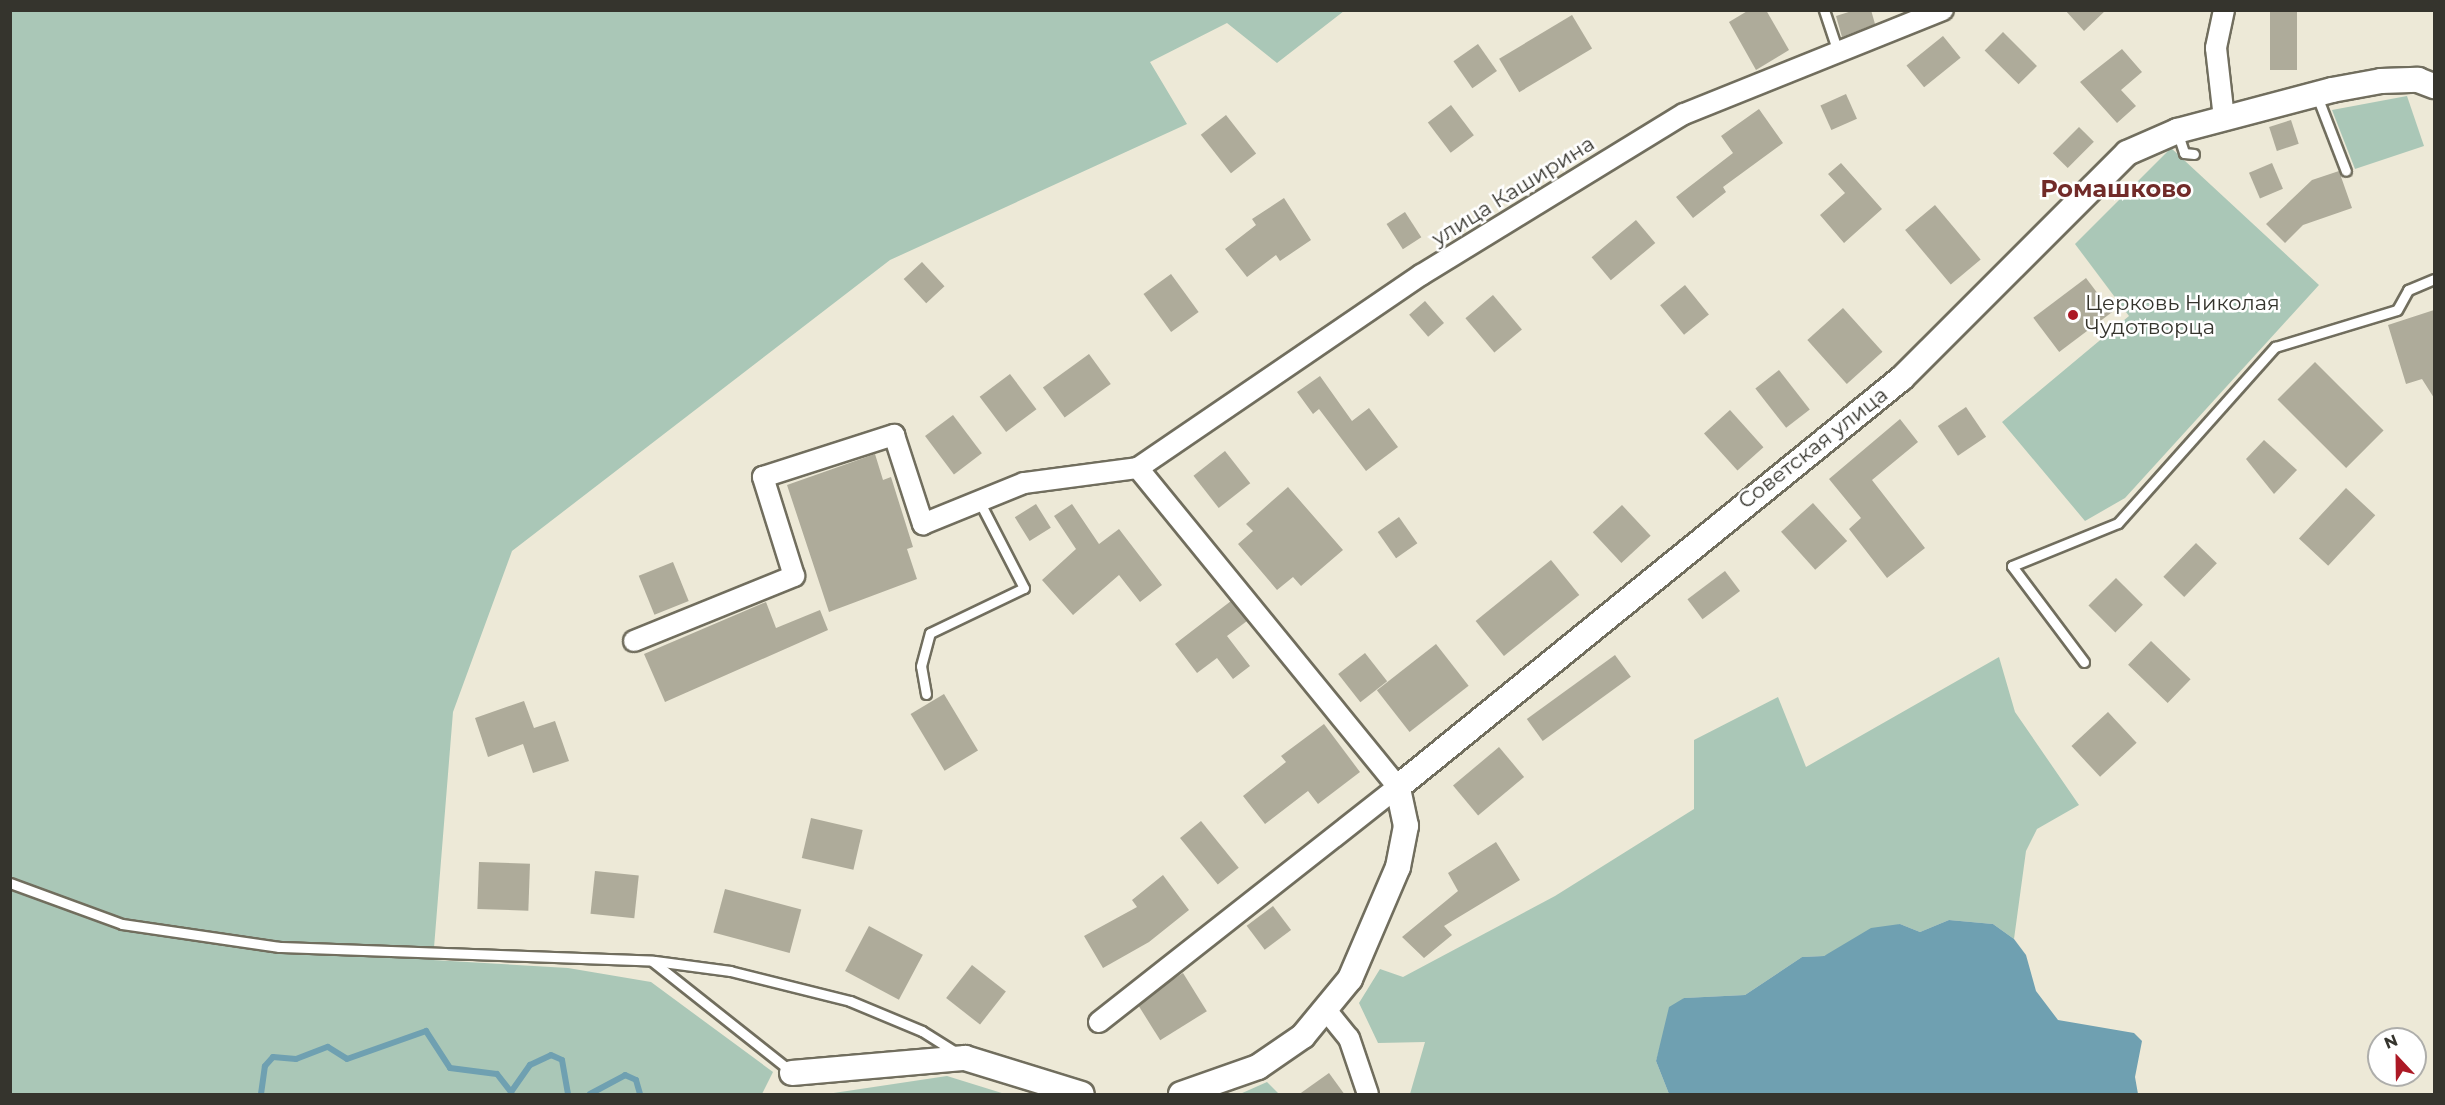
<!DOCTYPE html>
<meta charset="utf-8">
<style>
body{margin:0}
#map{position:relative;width:2445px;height:1105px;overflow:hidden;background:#ede9d7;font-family:Montserrat,sans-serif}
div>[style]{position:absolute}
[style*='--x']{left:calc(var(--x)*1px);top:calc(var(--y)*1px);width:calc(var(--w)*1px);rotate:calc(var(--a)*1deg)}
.green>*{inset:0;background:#aac7b7}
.water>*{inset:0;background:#6fa0b1}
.stream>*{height:6px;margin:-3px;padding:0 3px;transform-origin:3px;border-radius:3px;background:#6fa0b1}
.building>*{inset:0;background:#aeab9a;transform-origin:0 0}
.roads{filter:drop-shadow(2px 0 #716e5e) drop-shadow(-2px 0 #716e5e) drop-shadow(0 2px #716e5e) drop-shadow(0 -2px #716e5e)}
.service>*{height:9px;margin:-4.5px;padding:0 4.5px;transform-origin:4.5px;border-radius:4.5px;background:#fff}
.minor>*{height:20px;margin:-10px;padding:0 10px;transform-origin:10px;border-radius:10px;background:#fff}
.tertiary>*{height:24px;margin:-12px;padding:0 12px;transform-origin:12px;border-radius:12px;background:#fff}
.dots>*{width:16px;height:16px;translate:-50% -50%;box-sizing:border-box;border:3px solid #fff;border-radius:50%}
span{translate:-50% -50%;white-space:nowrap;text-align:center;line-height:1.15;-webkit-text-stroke:5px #fff;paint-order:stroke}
.street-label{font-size:21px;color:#35342d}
.poi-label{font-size:21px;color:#35342d}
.left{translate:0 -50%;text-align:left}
.quarter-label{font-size:24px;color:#712b29;font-weight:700}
.frame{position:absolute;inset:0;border:12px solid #35342d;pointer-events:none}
.north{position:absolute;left:2367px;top:1027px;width:60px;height:60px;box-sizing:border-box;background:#fff;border:2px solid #aeaeab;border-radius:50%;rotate:338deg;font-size:16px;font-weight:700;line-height:24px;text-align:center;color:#35342d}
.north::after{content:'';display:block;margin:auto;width:21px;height:27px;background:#ac1925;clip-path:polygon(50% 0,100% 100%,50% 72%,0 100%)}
</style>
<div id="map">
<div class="green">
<i style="clip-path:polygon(10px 11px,1344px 11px,1277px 63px,1227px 23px,1150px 62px,1187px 124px,890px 260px,512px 551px,453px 712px,433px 960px,568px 968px,651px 982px,773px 1072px,762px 1094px,11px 1094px)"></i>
<i style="clip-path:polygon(2407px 96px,2424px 146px,2355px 169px,2332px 110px)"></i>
<i style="clip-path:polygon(2171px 148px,2319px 285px,2125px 498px,2085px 521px,2002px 422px,2129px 316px,2075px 244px)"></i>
<i style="clip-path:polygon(1999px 657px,2015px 712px,2079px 805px,2037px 829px,2026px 851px,2014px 939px,1993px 924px,1949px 920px,1920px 932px,1900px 924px,1824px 956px,1802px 957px,1745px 995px,1684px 998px,1666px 1026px,1656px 1061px,1669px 1094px,1410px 1094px,1425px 1042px,1378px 1043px,1359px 1003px,1380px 969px,1403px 977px,1555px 896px,1694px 809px,1694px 740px,1778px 697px,1806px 767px)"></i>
<i style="clip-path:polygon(947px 1076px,1005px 1094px,827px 1094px)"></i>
<i style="clip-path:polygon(1267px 1082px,1279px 1094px,1240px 1094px)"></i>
</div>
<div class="water">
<i style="clip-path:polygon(1949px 920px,1993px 924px,2014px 939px,2026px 955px,2036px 991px,2058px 1020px,2134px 1033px,2142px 1041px,2135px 1077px,2138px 1094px,1669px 1094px,1656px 1061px,1669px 1007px,1684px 998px,1745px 995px,1802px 957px,1824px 956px,1871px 928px,1900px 924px,1920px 932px)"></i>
</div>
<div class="stream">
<i style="--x:261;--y:1094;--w:28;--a:-82"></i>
<i style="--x:265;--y:1066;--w:12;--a:-48"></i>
<i style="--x:273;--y:1057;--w:23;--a:5"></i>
<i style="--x:296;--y:1059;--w:34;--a:-21"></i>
<i style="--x:328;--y:1047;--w:22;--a:32"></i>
<i style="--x:347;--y:1059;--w:84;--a:-19.5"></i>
<i style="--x:426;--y:1031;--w:44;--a:57"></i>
<i style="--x:450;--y:1068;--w:47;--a:7.3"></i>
<i style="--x:497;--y:1074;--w:23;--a:52"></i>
<i style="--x:511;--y:1092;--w:33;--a:-55"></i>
<i style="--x:530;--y:1065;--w:23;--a:-25"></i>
<i style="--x:551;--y:1055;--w:12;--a:24"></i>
<i style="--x:562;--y:1060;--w:35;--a:80"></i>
<i style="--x:590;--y:1094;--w:40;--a:-28"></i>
<i style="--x:625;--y:1075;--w:12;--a:24"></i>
<i style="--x:636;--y:1080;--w:15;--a:74"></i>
</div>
<div class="building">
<i style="clip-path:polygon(1749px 10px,1766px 10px,1789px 50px,1756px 70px,1729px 22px)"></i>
<i style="clip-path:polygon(1855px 10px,1871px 10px,1875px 24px,1842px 37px,1836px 16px)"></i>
<i style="clip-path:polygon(2065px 10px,2106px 10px,2084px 31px)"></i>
<i style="left:2270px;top:10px;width:27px;height:60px"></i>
<i style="left:1572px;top:15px;width:39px;height:85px;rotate:59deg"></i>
<i style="left:2003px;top:32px;width:48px;height:26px;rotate:45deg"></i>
<i style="left:1943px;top:36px;width:28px;height:47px;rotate:51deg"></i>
<i style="left:1478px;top:44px;width:33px;height:30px;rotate:55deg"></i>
<i style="clip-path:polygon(2122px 49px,2142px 72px,2121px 90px,2136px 106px,2117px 123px,2080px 82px)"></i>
<i style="left:1846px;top:94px;width:27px;height:28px;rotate:66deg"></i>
<i style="left:1451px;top:105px;width:38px;height:29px;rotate:53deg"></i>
<i style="clip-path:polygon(1759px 109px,1783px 143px,1723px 187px,1726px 192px,1693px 218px,1676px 197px,1733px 153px,1721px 136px)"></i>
<i style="left:1226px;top:115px;width:49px;height:32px;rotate:52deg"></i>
<i style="left:2291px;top:120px;width:25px;height:23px;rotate:72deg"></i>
<i style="left:2079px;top:127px;width:21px;height:37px;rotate:45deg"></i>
<i style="clip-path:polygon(1841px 163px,1882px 209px,1844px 243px,1820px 215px,1845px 193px,1828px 174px)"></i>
<i style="left:2272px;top:163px;width:28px;height:25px;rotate:67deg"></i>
<i style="clip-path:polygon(2339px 171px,2352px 208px,2303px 225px,2285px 243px,2266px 224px,2312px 180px)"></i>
<i style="clip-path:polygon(1284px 198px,1311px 240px,1280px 261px,1276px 255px,1247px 277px,1225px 249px,1256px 225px,1252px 219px)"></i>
<i style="left:1935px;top:205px;width:71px;height:39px;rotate:50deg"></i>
<i style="left:1405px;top:212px;width:30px;height:22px;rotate:57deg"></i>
<i style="left:1636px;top:220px;width:30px;height:58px;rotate:50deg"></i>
<i style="left:922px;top:262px;width:33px;height:25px;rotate:47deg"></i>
<i style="left:1171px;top:274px;width:47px;height:34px;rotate:54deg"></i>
<i style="left:2086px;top:278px;width:43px;height:66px;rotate:53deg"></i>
<i style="left:1685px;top:285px;width:38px;height:32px;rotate:51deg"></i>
<i style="left:1493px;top:295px;width:45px;height:36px;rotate:50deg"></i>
<i style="left:1425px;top:301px;width:29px;height:21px;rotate:49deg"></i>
<i style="left:1843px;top:308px;width:59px;height:48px;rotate:48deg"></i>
<i style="clip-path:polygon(2434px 310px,2434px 398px,2422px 379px,2406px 384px,2388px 325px)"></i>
<i style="left:1089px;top:354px;width:37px;height:57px;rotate:54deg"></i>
<i style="left:2315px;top:362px;width:97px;height:53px;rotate:45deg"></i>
<i style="left:1779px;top:370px;width:50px;height:30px;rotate:52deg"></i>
<i style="left:1010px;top:374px;width:44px;height:38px;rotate:53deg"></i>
<i style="clip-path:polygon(1320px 376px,1352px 421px,1369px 408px,1398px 447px,1366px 471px,1319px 409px,1313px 414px,1297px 392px)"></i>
<i style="left:1966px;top:407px;width:36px;height:34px;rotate:56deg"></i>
<i style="left:1730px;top:410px;width:50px;height:35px;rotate:48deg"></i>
<i style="left:953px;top:415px;width:48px;height:35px;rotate:53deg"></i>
<i style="clip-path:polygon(1900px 419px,1918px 442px,1872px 480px,1925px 548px,1887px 578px,1849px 529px,1861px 518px,1829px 479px)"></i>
<i style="clip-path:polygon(2264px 440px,2297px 470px,2274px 494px,2246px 459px)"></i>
<i style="left:1225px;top:451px;width:41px;height:40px;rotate:52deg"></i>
<i style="clip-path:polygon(875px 454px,883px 480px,891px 477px,913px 547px,907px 549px,917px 579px,829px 612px,787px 485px)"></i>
<i style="clip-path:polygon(1288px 487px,1343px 550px,1301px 586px,1293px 577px,1277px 590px,1238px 544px,1253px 531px,1246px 524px)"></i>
<i style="left:2346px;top:488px;width:40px;height:69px;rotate:43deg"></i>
<i style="left:1813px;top:503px;width:51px;height:43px;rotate:48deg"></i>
<i style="left:1036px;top:504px;width:28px;height:25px;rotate:58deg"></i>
<i style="clip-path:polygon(1072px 504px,1099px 544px,1119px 529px,1162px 585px,1140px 602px,1119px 575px,1073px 615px,1042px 580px,1076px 549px,1054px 516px)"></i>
<i style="left:1622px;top:505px;width:42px;height:40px;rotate:47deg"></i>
<i style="left:1399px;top:517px;width:32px;height:26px;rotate:55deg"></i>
<i style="left:2196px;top:543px;width:29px;height:47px;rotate:44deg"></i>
<i style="left:1551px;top:560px;width:45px;height:97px;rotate:51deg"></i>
<i style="left:673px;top:562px;width:42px;height:37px;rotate:68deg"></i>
<i style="left:1725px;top:571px;width:25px;height:47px;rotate:53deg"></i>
<i style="left:2116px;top:578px;width:38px;height:39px;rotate:45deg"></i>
<i style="clip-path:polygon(1231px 601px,1247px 621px,1227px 636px,1250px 666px,1233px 679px,1217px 658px,1197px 673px,1175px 644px)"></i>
<i style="clip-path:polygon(766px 602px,776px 628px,820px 610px,828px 630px,665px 702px,644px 654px)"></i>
<i style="left:2151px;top:641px;width:55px;height:33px;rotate:44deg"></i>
<i style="left:1436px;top:644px;width:53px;height:75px;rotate:52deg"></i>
<i style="left:1365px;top:653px;width:36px;height:34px;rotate:52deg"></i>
<i style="left:1615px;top:655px;width:27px;height:109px;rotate:54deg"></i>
<i style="left:944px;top:694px;width:66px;height:39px;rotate:59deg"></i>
<i style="clip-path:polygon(524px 701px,534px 728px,555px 721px,569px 761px,533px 773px,523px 744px,488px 757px,475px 718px)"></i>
<i style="left:2108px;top:712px;width:42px;height:50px;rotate:47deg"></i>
<i style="clip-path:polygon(1324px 724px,1360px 772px,1318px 804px,1308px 791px,1265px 824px,1243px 796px,1286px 762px,1281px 756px)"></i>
<i style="left:1499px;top:747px;width:39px;height:60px;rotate:50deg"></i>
<i style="left:811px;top:818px;width:53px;height:41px;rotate:13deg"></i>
<i style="left:1201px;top:821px;width:60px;height:27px;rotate:51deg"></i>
<i style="clip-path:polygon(1496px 842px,1520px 880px,1444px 926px,1452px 935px,1424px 958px,1402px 937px,1458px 891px,1448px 873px)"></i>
<i style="left:479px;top:862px;width:51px;height:47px;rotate:2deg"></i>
<i style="left:595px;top:871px;width:44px;height:43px;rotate:6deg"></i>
<i style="clip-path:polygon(1163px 875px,1189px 910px,1149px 942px,1103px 968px,1084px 936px,1137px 907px,1132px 900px)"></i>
<i style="left:725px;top:889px;width:79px;height:45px;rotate:15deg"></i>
<i style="left:1273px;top:906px;width:30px;height:33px;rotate:53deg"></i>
<i style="left:869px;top:926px;width:61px;height:51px;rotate:28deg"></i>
<i style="left:972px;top:965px;width:43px;height:42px;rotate:38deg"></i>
<i style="left:1183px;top:973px;width:45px;height:55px;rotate:58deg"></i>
<i style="clip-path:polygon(1329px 1073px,1345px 1095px,1298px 1095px)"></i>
</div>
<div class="roads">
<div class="service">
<i style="--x:1824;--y:10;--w:44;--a:71.6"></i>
<i style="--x:2317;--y:96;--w:80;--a:68.9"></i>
<i style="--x:2177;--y:131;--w:23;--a:72"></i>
<i style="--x:2184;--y:153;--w:10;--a:6"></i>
<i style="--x:2084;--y:662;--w:120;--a:-126.9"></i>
<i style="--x:2012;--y:566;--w:114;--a:-22.1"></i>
<i style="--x:2118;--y:523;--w:236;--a:-48.3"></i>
<i style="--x:2275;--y:347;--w:127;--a:-16.9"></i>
<i style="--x:2397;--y:310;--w:23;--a:-61"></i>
<i style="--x:2408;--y:290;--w:28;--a:-23"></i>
<i style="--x:926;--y:694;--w:28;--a:-100"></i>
<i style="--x:921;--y:666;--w:34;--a:-75"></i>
<i style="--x:930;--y:633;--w:104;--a:-25.6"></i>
<i style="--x:1024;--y:588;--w:98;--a:-117.3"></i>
<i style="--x:10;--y:883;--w:119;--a:20.1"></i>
<i style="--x:122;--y:924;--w:159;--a:8.3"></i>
<i style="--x:279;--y:947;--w:373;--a:2.1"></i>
<i style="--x:652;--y:961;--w:177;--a:38.4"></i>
<i style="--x:655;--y:961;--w:76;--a:7.6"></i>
<i style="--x:730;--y:971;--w:124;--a:14"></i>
<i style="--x:850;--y:1001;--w:78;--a:22.6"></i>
<i style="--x:922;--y:1031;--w:41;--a:32.2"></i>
</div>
<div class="minor">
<i style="--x:2224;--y:10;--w:39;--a:102"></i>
<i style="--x:2216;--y:48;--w:70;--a:83.5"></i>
<i style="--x:634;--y:641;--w:173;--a:-22.1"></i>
<i style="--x:794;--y:576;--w:104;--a:-107.4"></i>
<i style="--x:763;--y:477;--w:138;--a:-17.8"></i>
<i style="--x:894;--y:435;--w:94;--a:72"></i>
<i style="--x:923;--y:524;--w:109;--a:-22.1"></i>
<i style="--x:1024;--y:483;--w:115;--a:-7.5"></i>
<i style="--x:1138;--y:468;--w:343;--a:-34.3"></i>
<i style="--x:1421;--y:275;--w:308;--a:-31.5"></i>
<i style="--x:1684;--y:114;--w:279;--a:-21.9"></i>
<i style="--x:1326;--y:1010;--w:36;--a:51"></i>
<i style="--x:1349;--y:1038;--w:59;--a:71.3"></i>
<i style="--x:1099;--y:1022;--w:380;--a:-38.2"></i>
<i style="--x:1398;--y:787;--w:412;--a:-129.2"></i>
</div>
<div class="tertiary">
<i style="--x:792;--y:1073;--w:174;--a:-5"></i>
<i style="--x:965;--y:1058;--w:122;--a:17.1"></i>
<i style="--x:1181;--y:1094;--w:82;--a:-19.3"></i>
<i style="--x:1258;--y:1067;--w:55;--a:-34.6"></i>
<i style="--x:1303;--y:1036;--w:74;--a:-50.5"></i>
<i style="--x:1350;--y:979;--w:122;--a:-66.8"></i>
<i style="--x:1398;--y:867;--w:42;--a:-79"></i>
<i style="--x:1406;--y:826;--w:40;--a:-102"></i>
<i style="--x:1398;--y:787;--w:649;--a:-39.06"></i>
<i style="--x:1902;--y:378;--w:318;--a:-45"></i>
<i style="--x:2127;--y:153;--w:55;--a:-23.7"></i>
<i style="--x:2177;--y:131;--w:160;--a:-14.8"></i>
<i style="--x:2332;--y:90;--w:50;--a:-10.4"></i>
<i style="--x:2381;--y:81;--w:37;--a:-2"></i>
<i style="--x:2418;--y:80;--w:17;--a:21"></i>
</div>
</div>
<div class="dots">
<i style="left:2073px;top:315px;background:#ac1925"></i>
</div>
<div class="street-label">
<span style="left:1513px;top:191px;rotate:-32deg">улица Каширина</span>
<span style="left:1813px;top:448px;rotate:-38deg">Советская улица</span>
</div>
<div class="poi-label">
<span class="left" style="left:2085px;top:315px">Церковь Николая<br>Чудотворца</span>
</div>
<div class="quarter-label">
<span style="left:2116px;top:189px">Ромашково</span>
</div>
<div class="frame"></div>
<div class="north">N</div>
</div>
